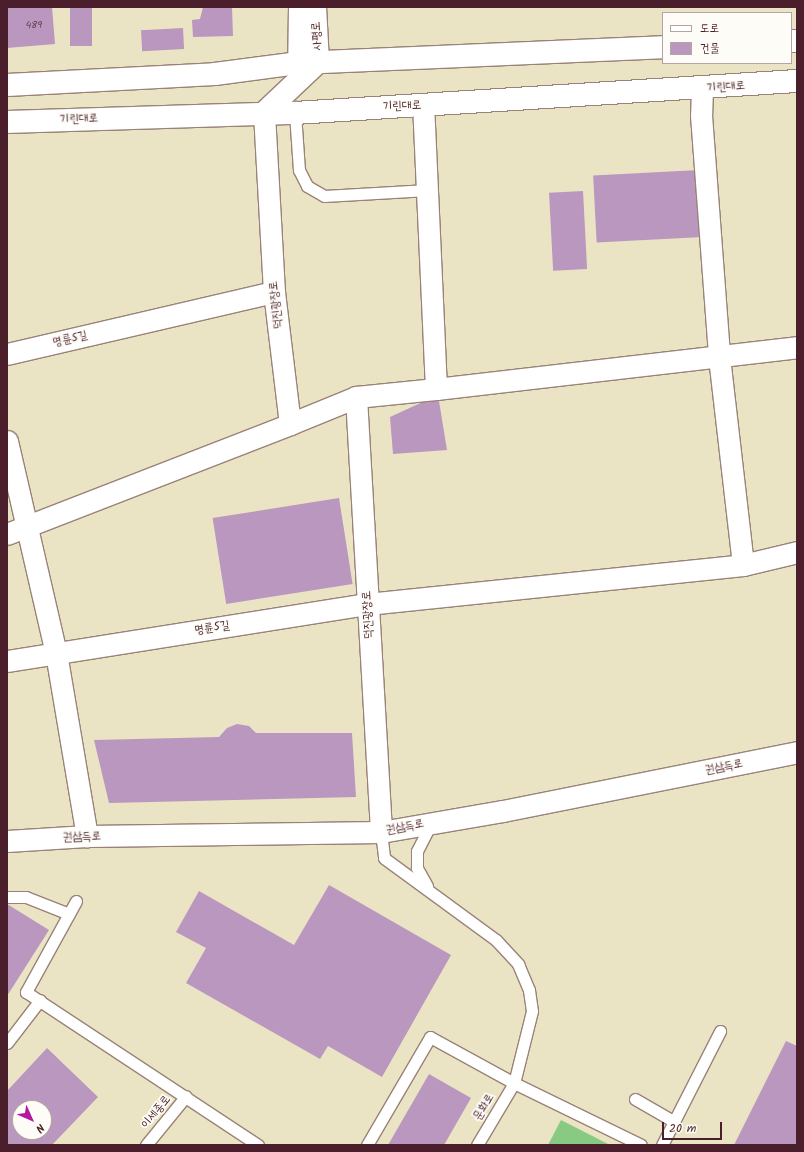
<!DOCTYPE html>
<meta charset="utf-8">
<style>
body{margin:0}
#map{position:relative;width:804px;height:1152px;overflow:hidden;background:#eae4c4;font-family:Kalam,"Poor Story",sans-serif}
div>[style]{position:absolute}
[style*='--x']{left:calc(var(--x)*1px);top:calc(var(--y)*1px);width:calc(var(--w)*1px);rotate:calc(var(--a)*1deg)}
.green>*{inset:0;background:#89ca82}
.building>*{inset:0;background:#ba97bf;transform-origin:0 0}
.roads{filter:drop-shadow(1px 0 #9a8278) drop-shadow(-1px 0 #9a8278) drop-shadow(0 1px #9a8278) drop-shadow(0 -1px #9a8278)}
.service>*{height:11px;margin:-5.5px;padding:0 5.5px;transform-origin:5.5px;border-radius:5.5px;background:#fff}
.minor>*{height:21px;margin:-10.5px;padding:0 10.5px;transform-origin:10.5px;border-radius:10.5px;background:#fff}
.tertiary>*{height:22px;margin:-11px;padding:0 11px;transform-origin:11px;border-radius:11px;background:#fff}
span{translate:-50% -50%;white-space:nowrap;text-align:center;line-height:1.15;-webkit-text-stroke:3.5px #fdfcf7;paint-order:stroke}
.number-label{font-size:10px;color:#663d50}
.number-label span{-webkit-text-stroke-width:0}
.street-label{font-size:12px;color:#4a1f2b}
.frame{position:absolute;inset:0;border:8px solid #4a1f2b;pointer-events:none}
.legend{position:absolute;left:662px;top:12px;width:130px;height:52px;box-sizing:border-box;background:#fdfcf7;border:1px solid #b5a4a5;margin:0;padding:5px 7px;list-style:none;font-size:12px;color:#4a1f2b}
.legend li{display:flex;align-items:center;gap:8px;height:20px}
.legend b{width:20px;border:1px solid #b5a4a5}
.north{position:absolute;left:12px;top:1100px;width:40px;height:40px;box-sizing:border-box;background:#fdfcf7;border:1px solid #b5a4a5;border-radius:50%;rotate:135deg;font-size:11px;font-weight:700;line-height:16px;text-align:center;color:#4a1f2b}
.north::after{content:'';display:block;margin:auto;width:14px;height:18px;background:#b5179e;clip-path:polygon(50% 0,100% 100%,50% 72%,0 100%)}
.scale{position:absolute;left:662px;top:1122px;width:60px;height:18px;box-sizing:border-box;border:2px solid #4a1f2b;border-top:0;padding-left:5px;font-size:12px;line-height:14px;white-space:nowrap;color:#4a1f2b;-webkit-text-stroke:3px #fdfcf7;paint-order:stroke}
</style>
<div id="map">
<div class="green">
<i style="clip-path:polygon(561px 1120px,610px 1145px,548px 1145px)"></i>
</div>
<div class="building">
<i style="clip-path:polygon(7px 7px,52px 7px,55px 44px,7px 48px)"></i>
<i style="left:70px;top:7px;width:22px;height:39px"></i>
<i style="clip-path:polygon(203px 7px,232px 7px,233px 36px,193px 37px,192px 20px,200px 19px)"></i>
<i style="left:183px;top:28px;width:21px;height:42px;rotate:87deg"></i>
<i style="left:699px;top:170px;width:67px;height:106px;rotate:87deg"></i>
<i style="left:583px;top:191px;width:78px;height:34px;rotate:87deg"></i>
<i style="clip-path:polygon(438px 395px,447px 450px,393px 454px,390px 417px)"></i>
<i style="left:339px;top:498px;width:87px;height:128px;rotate:81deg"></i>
<i style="clip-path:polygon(237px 724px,249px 726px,256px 733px,352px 733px,356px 797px,109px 803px,94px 740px,219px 737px,227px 728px)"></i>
<i style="clip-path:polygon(329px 885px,451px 955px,382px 1077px,328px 1046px,320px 1059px,186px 983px,206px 948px,176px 932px,199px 891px,294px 945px)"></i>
<i style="clip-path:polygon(7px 904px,49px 930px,7px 996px)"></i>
<i style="clip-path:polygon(786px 1041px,797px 1046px,797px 1145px,734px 1145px)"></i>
<i style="clip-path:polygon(evenodd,47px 1048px,98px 1097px,52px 1145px,7px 1145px,7px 1091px,47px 1048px,20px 1108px,44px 1108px,44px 1132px,20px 1132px,20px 1108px)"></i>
<i style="clip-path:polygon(429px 1074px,471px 1098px,444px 1145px,388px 1145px)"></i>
</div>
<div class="roads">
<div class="service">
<i style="--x:295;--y:113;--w:57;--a:86"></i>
<i style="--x:299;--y:170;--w:18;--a:63"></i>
<i style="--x:307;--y:186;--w:20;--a:30"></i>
<i style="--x:324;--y:196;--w:104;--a:-3.3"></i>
<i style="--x:381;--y:832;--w:26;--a:83"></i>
<i style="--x:384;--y:858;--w:139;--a:36.2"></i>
<i style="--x:496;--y:940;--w:33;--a:47"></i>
<i style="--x:518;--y:964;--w:28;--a:67"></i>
<i style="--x:529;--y:990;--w:21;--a:82"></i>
<i style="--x:532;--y:1011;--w:74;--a:104"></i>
<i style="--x:514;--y:1083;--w:72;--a:120.8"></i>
<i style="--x:427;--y:886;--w:21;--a:-119"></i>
<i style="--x:417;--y:868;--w:17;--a:-90"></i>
<i style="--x:417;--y:851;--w:25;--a:-63"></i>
<i style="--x:428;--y:829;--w:8;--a:-30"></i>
<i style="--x:7;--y:897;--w:19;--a:0"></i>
<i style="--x:26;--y:897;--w:46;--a:21.6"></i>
<i style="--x:76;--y:901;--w:104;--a:118.8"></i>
<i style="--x:26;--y:992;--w:278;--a:33.4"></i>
<i style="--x:7;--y:1043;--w:54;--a:-52.5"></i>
<i style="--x:635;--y:1099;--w:44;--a:30.1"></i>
<i style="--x:146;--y:1145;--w:63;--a:-50.8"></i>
<i style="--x:367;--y:1145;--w:125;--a:-59.7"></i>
<i style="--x:430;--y:1037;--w:96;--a:28.7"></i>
<i style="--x:514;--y:1083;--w:141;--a:26"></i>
<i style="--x:662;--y:1145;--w:128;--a:-63"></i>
</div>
<div class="minor">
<i style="--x:702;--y:89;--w:26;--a:92"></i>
<i style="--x:701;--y:115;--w:243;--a:85.7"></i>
<i style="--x:719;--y:357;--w:209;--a:83.4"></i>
<i style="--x:264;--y:113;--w:179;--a:86.8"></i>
<i style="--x:274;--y:292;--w:133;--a:83.1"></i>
<i style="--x:290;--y:424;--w:71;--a:-22.2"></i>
<i style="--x:356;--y:397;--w:436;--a:86.7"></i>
<i style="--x:7;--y:354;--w:274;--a:-13.1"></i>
<i style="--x:436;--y:389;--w:363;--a:-6.6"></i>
<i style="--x:356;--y:397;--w:80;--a:-5.7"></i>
<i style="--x:436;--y:389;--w:283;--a:-92.6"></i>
<i style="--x:7;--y:441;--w:218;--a:77"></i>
<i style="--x:56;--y:653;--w:186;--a:80.4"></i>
<i style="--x:7;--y:534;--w:304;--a:-21.2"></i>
<i style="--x:7;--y:661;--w:364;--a:-9"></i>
<i style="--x:367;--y:604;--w:378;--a:-5.9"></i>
<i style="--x:743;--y:565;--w:56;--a:-13.5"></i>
<i style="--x:7;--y:841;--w:80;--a:-3.6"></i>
<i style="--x:87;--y:836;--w:294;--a:-0.8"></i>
<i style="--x:381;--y:832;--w:124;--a:-9.8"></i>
<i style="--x:503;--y:811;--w:300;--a:-11.3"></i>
</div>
<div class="tertiary">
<i style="--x:791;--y:41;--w:6;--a:0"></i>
<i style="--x:299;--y:78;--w:71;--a:-89.2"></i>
<i style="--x:7;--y:85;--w:208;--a:-3"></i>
<i style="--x:215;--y:74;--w:85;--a:-7.5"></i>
<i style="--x:299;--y:63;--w:364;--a:-2.5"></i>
<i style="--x:264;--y:113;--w:74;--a:-43.4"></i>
<i style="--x:318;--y:62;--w:55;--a:-93.1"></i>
<i style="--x:7;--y:122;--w:288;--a:-1.8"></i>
<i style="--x:295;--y:113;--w:503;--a:-3.65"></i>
</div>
</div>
<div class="number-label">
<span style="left:34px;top:26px">489</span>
</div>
<div class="street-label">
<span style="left:317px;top:36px;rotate:-94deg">사평로</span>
<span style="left:726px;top:87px;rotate:-4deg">기린대로</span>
<span style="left:402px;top:106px;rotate:-2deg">기린대로</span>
<span style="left:79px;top:119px;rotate:-2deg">기린대로</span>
<span style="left:276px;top:305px;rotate:-96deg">덕진광장로</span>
<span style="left:70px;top:339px;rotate:-13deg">명륜5길</span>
<span style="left:368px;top:615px;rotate:-93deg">덕진광장로</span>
<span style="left:212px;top:628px;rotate:-9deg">명륜5길</span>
<span style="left:724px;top:767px;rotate:-11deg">권삼득로</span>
<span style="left:405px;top:827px;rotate:-11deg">권삼득로</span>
<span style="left:82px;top:837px;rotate:-2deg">권삼득로</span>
<span style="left:484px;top:1107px;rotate:-59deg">문화로</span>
<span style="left:156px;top:1112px;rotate:-51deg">이세종로</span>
</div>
<div class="frame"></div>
<ul class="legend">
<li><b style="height:5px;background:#fff"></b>도로</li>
<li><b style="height:11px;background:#ba97bf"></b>건물</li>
</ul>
<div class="north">N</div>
<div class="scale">20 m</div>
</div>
